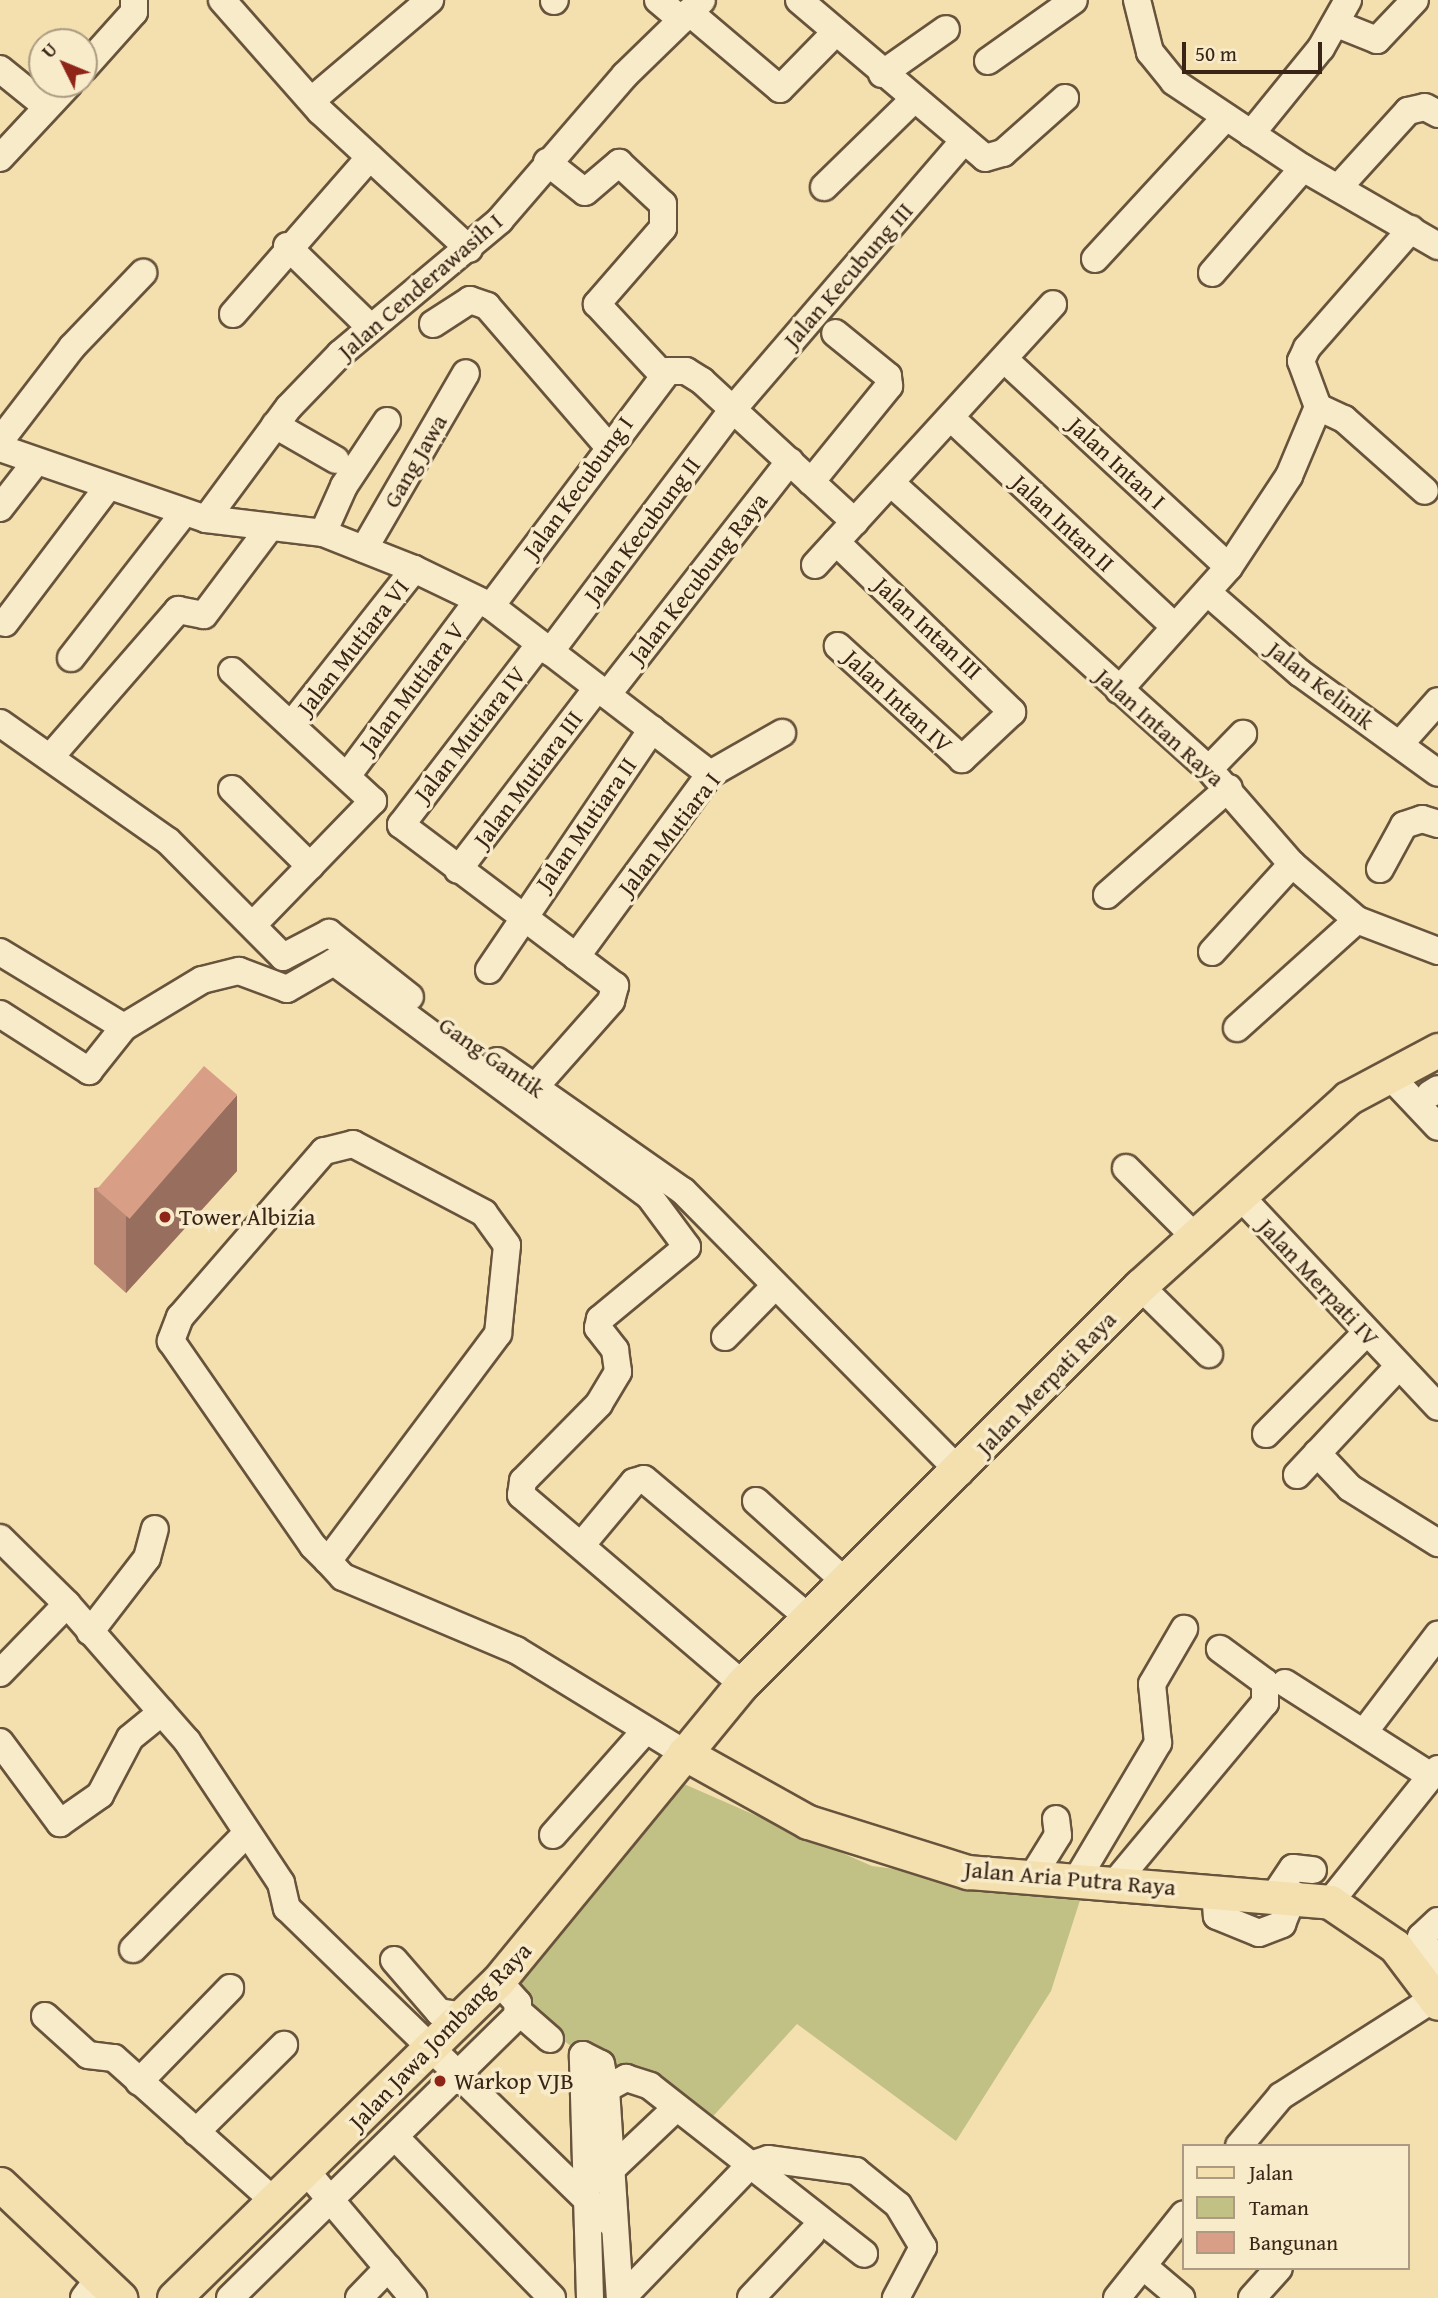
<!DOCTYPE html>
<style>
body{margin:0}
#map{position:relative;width:1438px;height:2298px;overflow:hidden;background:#f4e0ae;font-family:"Gentium Book Plus",serif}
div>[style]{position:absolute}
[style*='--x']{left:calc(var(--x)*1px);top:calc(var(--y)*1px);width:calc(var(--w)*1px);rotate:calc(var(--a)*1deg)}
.green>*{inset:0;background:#c1c186}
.roads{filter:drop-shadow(2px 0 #68533c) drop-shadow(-2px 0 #68533c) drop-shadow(0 2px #68533c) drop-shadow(0 -2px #68533c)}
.minor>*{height:26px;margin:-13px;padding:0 13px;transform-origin:13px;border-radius:13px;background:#f8ebca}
.major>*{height:33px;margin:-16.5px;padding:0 16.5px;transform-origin:16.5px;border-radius:16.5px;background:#f4e0ae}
.wall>*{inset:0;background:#bb8973}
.shaded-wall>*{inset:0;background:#986f5e}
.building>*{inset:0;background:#d99f86;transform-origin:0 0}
.dots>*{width:19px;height:19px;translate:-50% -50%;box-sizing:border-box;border:4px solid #f8ebca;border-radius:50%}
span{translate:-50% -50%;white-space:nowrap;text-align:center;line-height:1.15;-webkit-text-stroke:7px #f8ebca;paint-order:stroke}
.street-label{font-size:24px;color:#392416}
.poi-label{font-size:24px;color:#392416}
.left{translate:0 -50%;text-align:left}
.legend{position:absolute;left:1182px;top:2144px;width:228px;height:126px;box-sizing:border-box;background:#f8ebca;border:2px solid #ac9b82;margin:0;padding:9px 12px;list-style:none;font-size:21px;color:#392416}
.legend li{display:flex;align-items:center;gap:14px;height:35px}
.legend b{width:35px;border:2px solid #ac9b82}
.north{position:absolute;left:28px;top:28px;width:70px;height:70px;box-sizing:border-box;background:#f8ebca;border:2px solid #ac9b82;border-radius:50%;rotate:313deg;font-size:19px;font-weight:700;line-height:28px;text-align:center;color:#392416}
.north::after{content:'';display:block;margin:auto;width:24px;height:32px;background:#8f2418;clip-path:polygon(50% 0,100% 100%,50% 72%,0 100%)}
.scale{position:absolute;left:1182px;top:42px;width:140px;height:32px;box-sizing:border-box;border:4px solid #392416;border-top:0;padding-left:9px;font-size:21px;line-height:24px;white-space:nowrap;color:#392416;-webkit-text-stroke:5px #f8ebca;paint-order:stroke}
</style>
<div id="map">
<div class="green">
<i style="clip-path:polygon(684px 1784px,872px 1866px,1082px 1894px,1051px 1991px,956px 2141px,797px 2024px,696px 2135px,612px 2060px,604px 2072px,503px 1993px)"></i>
</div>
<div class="roads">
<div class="minor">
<i style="--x:222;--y:0;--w:148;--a:48.6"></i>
<i style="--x:320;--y:111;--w:203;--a:42.8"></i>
<i style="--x:658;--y:0;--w:31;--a:40"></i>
<i style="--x:799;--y:0;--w:244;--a:40.3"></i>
<i style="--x:985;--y:158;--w:19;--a:-16"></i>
<i style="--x:1003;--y:153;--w:83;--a:-41.6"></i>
<i style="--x:1137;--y:0;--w:54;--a:76"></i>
<i style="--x:1150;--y:52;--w:38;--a:51"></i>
<i style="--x:1174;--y:82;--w:155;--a:33.7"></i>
<i style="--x:1303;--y:168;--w:156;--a:30"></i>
<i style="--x:554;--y:1;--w:1;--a:-45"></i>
<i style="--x:689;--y:12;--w:119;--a:40.2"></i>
<i style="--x:780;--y:89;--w:67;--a:-45.6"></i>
<i style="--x:1337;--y:24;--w:43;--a:21.8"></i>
<i style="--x:1377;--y:40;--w:55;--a:-46.5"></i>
<i style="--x:988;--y:61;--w:105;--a:-35.3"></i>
<i style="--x:84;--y:68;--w:75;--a:-48.2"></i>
<i style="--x:134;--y:12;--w:12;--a:-90"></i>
<i style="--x:0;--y:69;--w:60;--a:39"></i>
<i style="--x:882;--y:74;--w:78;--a:-35.1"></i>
<i style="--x:312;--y:100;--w:155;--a:-40.3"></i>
<i style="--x:1251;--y:134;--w:111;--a:-50.9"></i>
<i style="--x:1321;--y:48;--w:55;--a:-60.6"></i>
<i style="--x:0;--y:158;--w:101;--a:-47"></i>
<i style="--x:547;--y:162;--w:48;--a:38.3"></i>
<i style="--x:585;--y:192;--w:45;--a:-40.5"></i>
<i style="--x:619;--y:163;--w:60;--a:43"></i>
<i style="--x:663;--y:204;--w:24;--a:90"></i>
<i style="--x:663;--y:228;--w:101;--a:131"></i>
<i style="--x:597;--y:304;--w:96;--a:47.1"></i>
<i style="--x:824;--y:187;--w:123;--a:-44.3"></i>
<i style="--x:1338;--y:188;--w:104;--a:-47.7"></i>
<i style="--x:1408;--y:111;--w:17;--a:-13"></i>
<i style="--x:1425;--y:107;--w:15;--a:28"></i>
<i style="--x:287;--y:246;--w:113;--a:44.3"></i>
<i style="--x:1095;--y:259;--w:193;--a:-47.3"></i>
<i style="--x:1212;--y:273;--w:139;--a:-49.1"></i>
<i style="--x:233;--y:314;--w:208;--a:-48.9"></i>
<i style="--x:433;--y:324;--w:44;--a:-33"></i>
<i style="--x:470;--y:300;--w:18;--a:19"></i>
<i style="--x:487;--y:306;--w:185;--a:49.2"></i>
<i style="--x:1004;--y:359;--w:306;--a:42.8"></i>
<i style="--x:1318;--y:407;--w:29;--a:25"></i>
<i style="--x:1344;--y:419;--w:108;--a:41.6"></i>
<i style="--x:951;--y:418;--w:306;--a:43"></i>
<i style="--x:275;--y:425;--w:70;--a:29.8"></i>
<i style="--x:0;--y:441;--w:118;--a:-52.5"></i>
<i style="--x:72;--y:347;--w:103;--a:-46.2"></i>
<i style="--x:0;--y:448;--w:218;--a:19"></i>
<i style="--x:206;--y:519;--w:118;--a:6.8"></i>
<i style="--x:323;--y:533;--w:98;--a:21.6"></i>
<i style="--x:414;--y:569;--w:85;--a:25.7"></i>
<i style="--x:491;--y:606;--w:276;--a:37.5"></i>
<i style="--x:811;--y:482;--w:124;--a:-50.9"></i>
<i style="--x:889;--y:386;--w:10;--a:-96"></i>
<i style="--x:888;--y:376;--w:68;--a:-140.9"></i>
<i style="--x:891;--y:483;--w:428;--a:42"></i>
<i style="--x:1209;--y:769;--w:126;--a:48.9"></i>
<i style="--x:1292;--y:864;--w:86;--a:40.7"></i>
<i style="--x:1357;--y:920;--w:87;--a:20.9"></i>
<i style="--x:0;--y:508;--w:57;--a:-52.1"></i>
<i style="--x:206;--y:519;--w:139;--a:-53.5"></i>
<i style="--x:289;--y:407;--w:74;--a:-46.1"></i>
<i style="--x:340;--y:354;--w:209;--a:-39.9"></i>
<i style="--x:500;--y:220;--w:191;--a:-49.2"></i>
<i style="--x:625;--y:75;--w:107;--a:-44.2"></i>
<i style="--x:323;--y:533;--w:51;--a:-65.9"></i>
<i style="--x:344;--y:486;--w:78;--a:-56.5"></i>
<i style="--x:836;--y:542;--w:245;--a:44"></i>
<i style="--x:1012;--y:712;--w:69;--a:136.8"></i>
<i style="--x:962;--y:759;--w:168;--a:-137.7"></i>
<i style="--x:364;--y:549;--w:203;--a:-59.9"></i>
<i style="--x:815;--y:565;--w:353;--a:-47.6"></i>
<i style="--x:1207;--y:592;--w:123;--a:41.1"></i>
<i style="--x:1300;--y:673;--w:170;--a:35.9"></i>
<i style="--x:491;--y:606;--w:294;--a:-53"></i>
<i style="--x:668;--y:371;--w:18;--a:0"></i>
<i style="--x:686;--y:371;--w:19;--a:32"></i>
<i style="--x:702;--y:381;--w:208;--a:42.7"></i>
<i style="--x:5;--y:623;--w:171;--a:-52.9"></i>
<i style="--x:550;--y:652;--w:306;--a:-53"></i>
<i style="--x:734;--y:408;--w:351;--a:-49.3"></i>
<i style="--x:71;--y:658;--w:184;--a:-52.1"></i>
<i style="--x:232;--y:671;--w:192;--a:42.7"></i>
<i style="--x:373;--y:801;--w:173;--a:134.1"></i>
<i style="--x:1119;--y:690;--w:165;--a:-48.2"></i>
<i style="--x:1229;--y:567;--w:109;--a:-56.6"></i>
<i style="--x:1289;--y:476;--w:75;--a:-67.2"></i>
<i style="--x:1318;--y:407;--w:49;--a:-110.3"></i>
<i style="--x:1301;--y:361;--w:14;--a:-65"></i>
<i style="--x:1307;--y:348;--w:158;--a:-48.8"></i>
<i style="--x:607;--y:695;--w:297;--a:-52"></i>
<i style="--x:0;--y:723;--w:205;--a:35.1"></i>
<i style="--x:168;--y:841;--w:163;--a:45.2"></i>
<i style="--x:283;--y:957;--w:52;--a:-27.6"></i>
<i style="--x:329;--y:933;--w:103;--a:38.3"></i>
<i style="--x:291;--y:725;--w:199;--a:-51.7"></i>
<i style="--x:1400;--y:744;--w:57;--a:-48.5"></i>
<i style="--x:53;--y:754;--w:191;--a:-49"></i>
<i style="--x:178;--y:610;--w:26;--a:11"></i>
<i style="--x:204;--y:615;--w:110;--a:-53.1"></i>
<i style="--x:1209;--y:769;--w:49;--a:-45.8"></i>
<i style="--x:347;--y:776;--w:219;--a:-53.3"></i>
<i style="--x:232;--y:789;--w:110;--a:44.6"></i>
<i style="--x:1380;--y:869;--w:50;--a:-61.4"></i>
<i style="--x:1404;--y:825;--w:19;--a:-18"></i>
<i style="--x:1422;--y:819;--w:17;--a:17"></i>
<i style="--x:458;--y:870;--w:229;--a:-52.6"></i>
<i style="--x:1107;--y:895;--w:162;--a:-41.3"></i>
<i style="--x:0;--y:952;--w:145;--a:31.2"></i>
<i style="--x:124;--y:1027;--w:91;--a:-31.1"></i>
<i style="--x:202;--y:980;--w:38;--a:-14"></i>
<i style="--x:239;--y:971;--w:51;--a:20.6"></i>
<i style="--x:287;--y:989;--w:54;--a:-29.9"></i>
<i style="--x:334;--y:962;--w:394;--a:36.6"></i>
<i style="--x:650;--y:1197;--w:62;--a:53.5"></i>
<i style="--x:687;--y:1247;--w:113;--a:140.4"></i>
<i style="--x:600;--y:1319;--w:9;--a:103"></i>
<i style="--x:598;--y:1328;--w:28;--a:52"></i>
<i style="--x:615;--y:1350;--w:22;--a:82"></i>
<i style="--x:618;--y:1372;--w:37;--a:121"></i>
<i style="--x:599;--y:1404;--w:108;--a:134.6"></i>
<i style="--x:523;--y:1481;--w:14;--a:98"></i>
<i style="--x:521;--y:1495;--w:291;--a:40.5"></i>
<i style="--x:1212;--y:952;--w:119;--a:-47.7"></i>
<i style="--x:576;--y:957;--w:227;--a:-53.8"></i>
<i style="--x:710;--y:774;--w:83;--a:-29.7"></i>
<i style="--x:489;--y:970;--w:291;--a:-55.9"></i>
<i style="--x:0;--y:1014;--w:106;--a:32.6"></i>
<i style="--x:89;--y:1071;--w:56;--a:-51.5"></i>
<i style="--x:1237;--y:1028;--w:161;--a:-42"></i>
<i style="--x:497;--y:1061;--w:227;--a:35"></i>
<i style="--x:683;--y:1191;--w:395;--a:45.4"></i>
<i style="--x:1389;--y:1075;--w:71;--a:46.7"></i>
<i style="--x:535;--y:1087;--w:115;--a:-48.5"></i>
<i style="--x:611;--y:1001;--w:16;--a:-75"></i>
<i style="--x:615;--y:986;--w:268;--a:-143"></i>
<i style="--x:401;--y:825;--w:228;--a:-52.5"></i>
<i style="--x:1430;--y:1094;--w:9;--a:-32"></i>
<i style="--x:1126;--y:1168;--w:98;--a:45"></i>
<i style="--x:1240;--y:1196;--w:289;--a:46.8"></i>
<i style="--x:1140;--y:1286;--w:97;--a:44.6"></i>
<i style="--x:725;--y:1337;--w:70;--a:-45.6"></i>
<i style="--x:1266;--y:1434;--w:142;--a:-45.3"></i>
<i style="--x:1317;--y:1453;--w:48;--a:46.7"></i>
<i style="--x:1350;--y:1488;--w:104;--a:32"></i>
<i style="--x:1297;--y:1475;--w:148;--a:-46.9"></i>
<i style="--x:756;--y:1501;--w:124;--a:42.1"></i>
<i style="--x:0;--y:1538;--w:94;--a:44.6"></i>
<i style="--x:67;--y:1604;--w:182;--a:48.8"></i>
<i style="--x:187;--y:1741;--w:170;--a:56.5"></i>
<i style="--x:281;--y:1883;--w:26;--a:77"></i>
<i style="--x:287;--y:1908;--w:456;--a:44.2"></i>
<i style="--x:584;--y:1542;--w:78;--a:-50.2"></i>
<i style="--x:634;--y:1482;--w:10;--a:-17"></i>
<i style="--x:644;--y:1479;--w:217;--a:40.1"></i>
<i style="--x:328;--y:1561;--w:284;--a:-53.2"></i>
<i style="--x:498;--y:1334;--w:89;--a:-84.2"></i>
<i style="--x:507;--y:1245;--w:39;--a:-126"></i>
<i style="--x:484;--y:1213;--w:148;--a:-152.2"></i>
<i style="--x:353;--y:1144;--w:30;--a:166"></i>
<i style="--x:324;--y:1151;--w:220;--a:130.9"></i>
<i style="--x:180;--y:1317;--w:26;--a:111"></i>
<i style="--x:171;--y:1341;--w:249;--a:55.3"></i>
<i style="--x:313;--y:1546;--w:21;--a:45"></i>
<i style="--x:328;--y:1561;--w:22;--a:47"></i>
<i style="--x:343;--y:1577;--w:188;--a:22.9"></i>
<i style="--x:516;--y:1650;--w:197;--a:31.5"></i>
<i style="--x:90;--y:1632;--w:93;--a:-52.4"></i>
<i style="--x:147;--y:1558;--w:30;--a:-75"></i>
<i style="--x:0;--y:1673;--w:96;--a:-45.8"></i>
<i style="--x:1285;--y:1683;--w:173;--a:32.5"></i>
<i style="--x:1431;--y:1776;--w:10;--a:-45"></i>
<i style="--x:1365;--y:1731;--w:121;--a:-52.8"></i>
<i style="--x:0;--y:1742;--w:101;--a:53.5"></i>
<i style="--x:60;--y:1823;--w:49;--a:-35"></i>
<i style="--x:100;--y:1795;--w:64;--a:-62.2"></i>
<i style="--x:130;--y:1738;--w:41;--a:-39.1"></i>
<i style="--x:553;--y:1835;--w:140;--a:-48.5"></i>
<i style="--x:1032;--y:1877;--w:49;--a:-58.2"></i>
<i style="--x:1058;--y:1835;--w:16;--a:-97"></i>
<i style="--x:1076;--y:1881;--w:161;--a:-59.3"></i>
<i style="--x:1158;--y:1743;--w:59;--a:-95.8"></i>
<i style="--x:1152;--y:1684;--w:64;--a:-59.8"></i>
<i style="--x:1114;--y:1884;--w:236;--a:-50.2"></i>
<i style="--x:1265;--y:1703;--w:21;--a:-90"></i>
<i style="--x:1265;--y:1682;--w:56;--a:-143.7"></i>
<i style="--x:1215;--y:1890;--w:26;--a:86"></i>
<i style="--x:1217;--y:1916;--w:45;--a:22"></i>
<i style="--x:1259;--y:1933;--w:25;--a:-21"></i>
<i style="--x:1282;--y:1924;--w:32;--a:-68"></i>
<i style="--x:1276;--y:1893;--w:30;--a:-56"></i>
<i style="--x:1293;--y:1868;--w:20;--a:6"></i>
<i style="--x:1330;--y:1902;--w:161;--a:-51.3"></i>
<i style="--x:1438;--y:1921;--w:23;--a:137"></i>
<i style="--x:1421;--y:1937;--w:33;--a:59"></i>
<i style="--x:133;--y:1949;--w:161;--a:-45.5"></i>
<i style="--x:394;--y:1960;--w:69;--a:49.1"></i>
<i style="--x:439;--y:2012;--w:24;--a:9"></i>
<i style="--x:519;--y:2012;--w:41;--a:41.1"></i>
<i style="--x:45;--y:2016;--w:58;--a:42.2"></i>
<i style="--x:88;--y:2055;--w:26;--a:7"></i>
<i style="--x:114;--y:2058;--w:217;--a:41.8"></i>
<i style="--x:139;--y:2082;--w:131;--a:-45.9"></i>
<i style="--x:606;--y:2089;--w:23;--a:-29"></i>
<i style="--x:626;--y:2078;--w:25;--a:18"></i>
<i style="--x:650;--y:2086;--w:272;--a:38.1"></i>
<i style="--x:196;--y:2132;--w:124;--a:-44.7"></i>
<i style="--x:397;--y:2139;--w:222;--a:45.7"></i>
<i style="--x:1239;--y:2146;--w:65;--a:-50"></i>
<i style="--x:1281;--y:2096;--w:186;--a:-32.5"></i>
<i style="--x:307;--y:2172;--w:165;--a:49.9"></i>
<i style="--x:601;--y:2179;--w:102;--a:-43.4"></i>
<i style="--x:1143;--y:2266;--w:50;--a:40.1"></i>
<i style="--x:84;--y:2298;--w:23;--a:-52"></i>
<i style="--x:230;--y:2298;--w:402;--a:-44.5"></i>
<i style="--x:517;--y:2016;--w:13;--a:-86"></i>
<i style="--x:518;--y:2003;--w:30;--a:-132"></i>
<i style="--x:359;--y:2298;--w:42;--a:-46"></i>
<i style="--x:590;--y:2298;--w:243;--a:-91.7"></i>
<i style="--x:583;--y:2055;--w:20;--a:27"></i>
<i style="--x:601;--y:2064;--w:25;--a:79"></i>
<i style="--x:606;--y:2089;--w:209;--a:86.2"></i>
<i style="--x:622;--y:2298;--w:185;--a:-46.1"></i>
<i style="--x:750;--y:2165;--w:19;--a:-18"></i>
<i style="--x:768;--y:2159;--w:89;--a:7.8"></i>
<i style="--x:856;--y:2171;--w:54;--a:39"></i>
<i style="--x:898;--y:2205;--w:49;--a:59.2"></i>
<i style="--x:923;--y:2247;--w:58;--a:117.9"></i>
<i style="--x:751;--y:2298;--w:88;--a:-46.8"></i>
<i style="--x:1117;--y:2298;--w:107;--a:-51.4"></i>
<i style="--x:1252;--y:2298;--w:40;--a:-48"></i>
</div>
<div class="major">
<i style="--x:684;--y:1753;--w:142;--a:29.1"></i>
<i style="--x:808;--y:1822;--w:168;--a:17.4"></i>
<i style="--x:968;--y:1872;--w:363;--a:4.7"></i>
<i style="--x:1330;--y:1902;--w:78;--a:34.1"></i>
<i style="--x:1395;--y:1946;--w:71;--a:53"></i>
<i style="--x:0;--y:2184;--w:166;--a:43.5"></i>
<i style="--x:174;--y:2298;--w:453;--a:-44.4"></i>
<i style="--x:498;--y:1981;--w:384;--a:-50.6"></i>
<i style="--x:742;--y:1684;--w:563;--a:-45"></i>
<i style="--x:1140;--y:1286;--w:280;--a:-42.1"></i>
<i style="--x:1348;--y:1098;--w:102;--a:-28.1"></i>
</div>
</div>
<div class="wall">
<i style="clip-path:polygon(237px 1171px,126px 1293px,94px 1264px,94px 1188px)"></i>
</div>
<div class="shaded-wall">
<i style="clip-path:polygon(237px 1095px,237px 1171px,126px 1293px,126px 1217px)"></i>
</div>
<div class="building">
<i style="left:204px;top:1066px;width:44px;height:164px;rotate:41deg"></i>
</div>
<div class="dots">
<i style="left:165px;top:1217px;background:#8f2418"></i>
<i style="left:440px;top:2081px;background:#8f2418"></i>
</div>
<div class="street-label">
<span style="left:848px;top:275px;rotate:-49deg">Jalan Kecubung III</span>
<span style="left:420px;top:286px;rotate:-41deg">Jalan Cenderawasih I</span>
<span style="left:415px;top:461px;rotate:-60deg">Gang Jawa</span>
<span style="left:1117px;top:463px;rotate:43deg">Jalan Intan I</span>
<span style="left:578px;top:487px;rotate:-54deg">Jalan Kecubung I</span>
<span style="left:1063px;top:523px;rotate:43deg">Jalan Intan II</span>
<span style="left:642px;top:530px;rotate:-53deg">Jalan Kecubung II</span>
<span style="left:698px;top:578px;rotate:-52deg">Jalan Kecubung Raya</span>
<span style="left:928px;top:628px;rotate:43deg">Jalan Intan III</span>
<span style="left:353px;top:647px;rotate:-52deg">Jalan Mutiara VI</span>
<span style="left:1321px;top:685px;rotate:38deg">Jalan Kelinik</span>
<span style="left:412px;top:688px;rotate:-53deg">Jalan Mutiara V</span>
<span style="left:898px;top:701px;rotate:43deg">Jalan Intan IV</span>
<span style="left:1160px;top:727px;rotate:42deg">Jalan Intan Raya</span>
<span style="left:470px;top:734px;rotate:-52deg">Jalan Mutiara IV</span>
<span style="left:528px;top:779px;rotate:-53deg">Jalan Mutiara III</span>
<span style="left:586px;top:824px;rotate:-55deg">Jalan Mutiara II</span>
<span style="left:669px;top:834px;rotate:-52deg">Jalan Mutiara I</span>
<span style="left:492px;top:1057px;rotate:35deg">Gang Gantik</span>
<span style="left:1319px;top:1282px;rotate:47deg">Jalan Merpati IV</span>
<span style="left:1046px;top:1383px;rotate:-46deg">Jalan Merpati Raya</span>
<span style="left:1070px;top:1878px;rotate:5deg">Jalan Aria Putra Raya</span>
<span style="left:440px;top:2036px;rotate:-46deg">Jalan Jawa Jombang Raya</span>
</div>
<div class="poi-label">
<span class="left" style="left:179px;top:1217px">Tower Albizia</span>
<span class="left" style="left:454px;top:2081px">Warkop VJB</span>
</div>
<ul class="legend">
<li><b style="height:9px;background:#f4e0ae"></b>Jalan</li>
<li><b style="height:19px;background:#c1c186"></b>Taman</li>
<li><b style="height:19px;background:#d99f86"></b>Bangunan</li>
</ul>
<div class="north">U</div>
<div class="scale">50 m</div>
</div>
